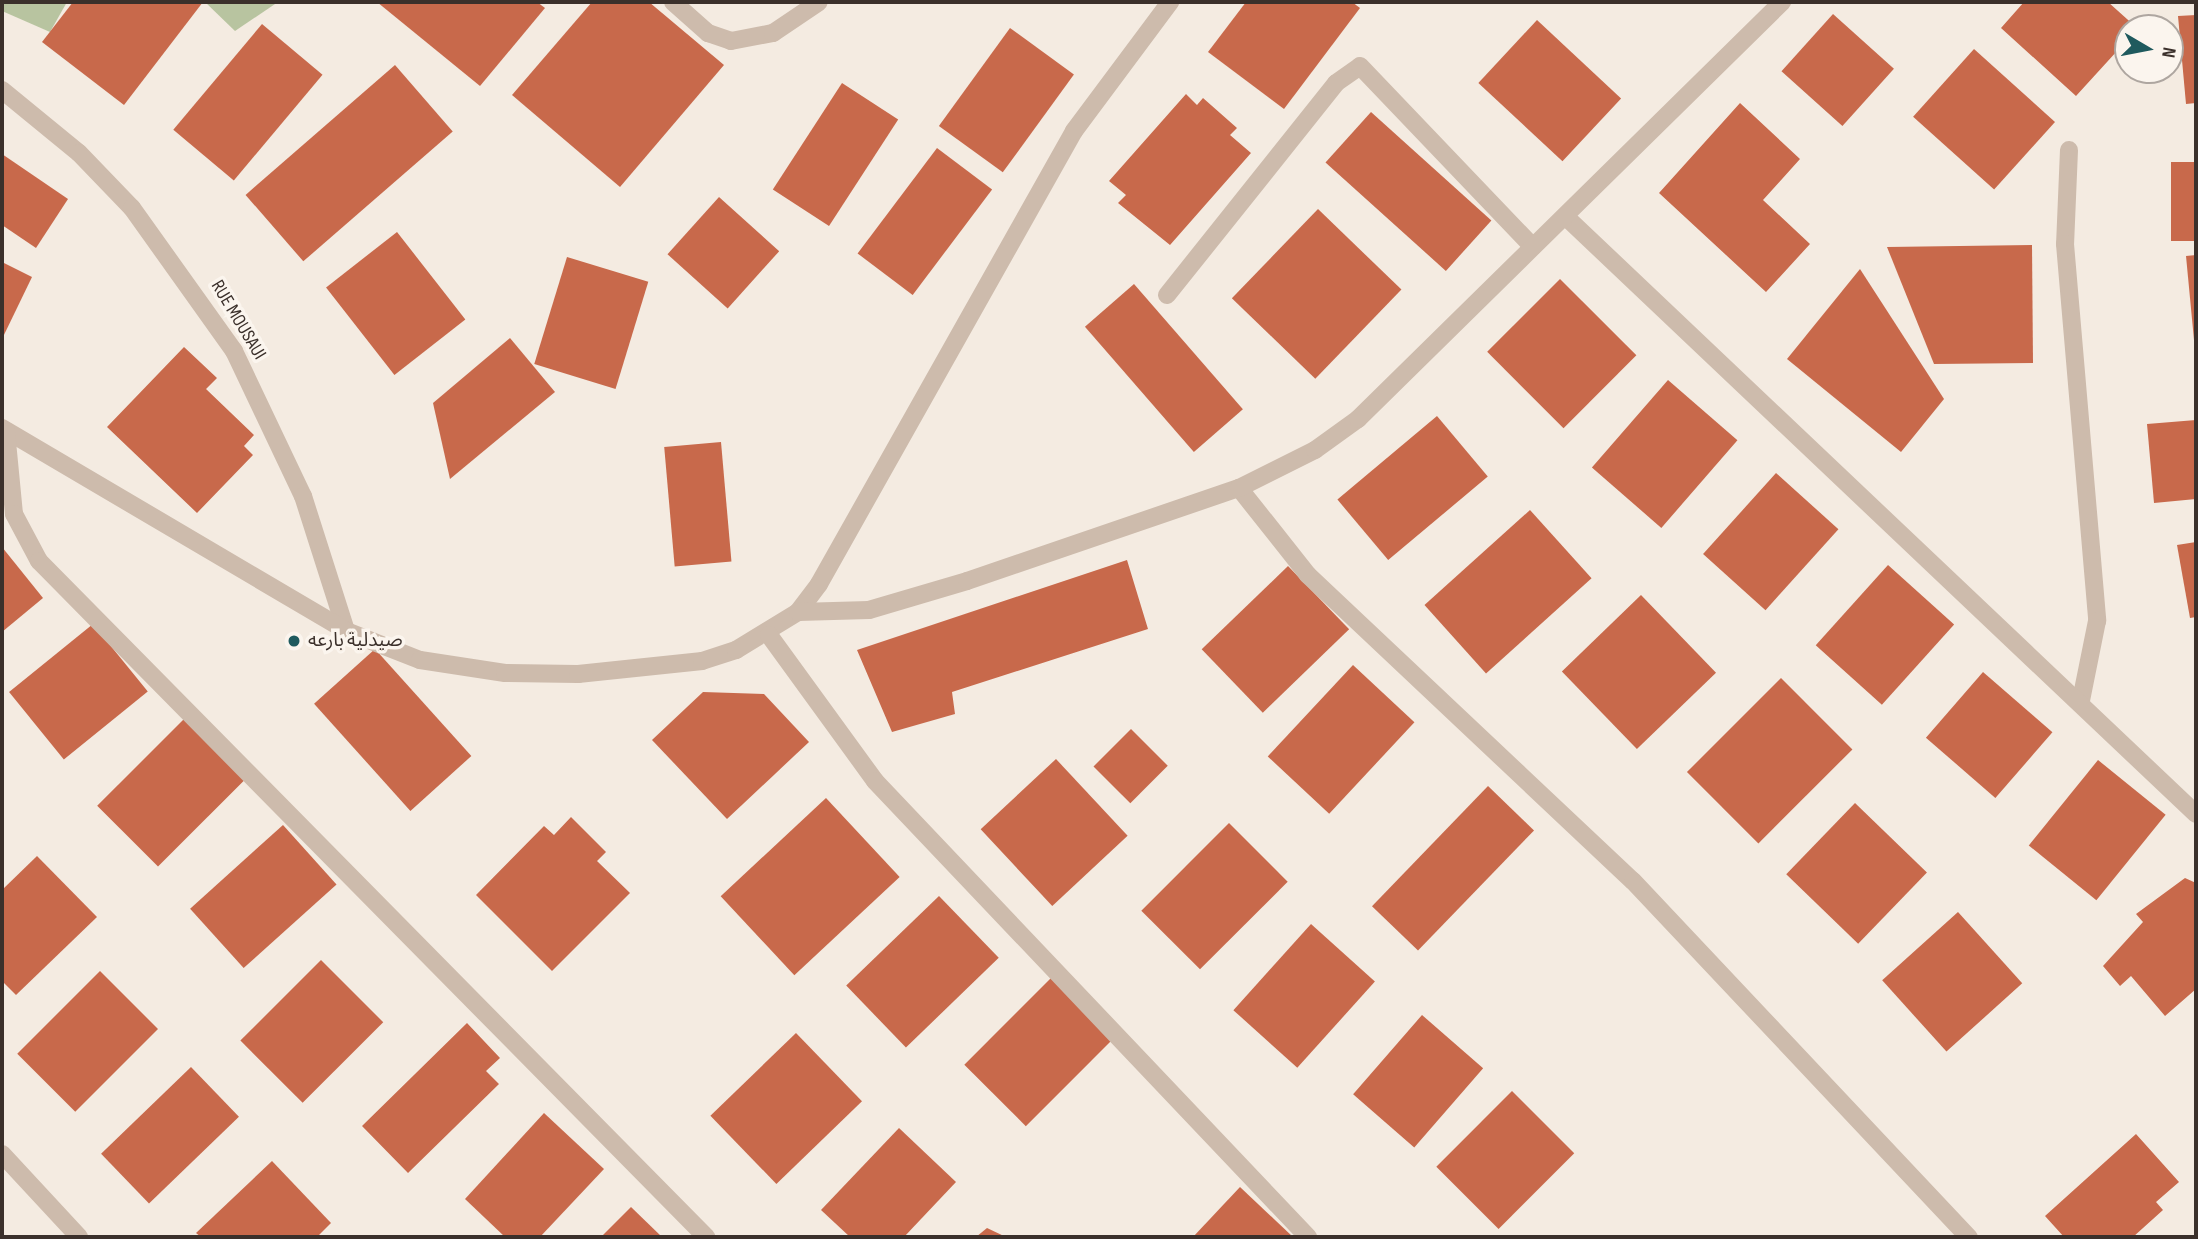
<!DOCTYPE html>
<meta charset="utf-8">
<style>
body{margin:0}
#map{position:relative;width:2198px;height:1239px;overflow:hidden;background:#f4ebe1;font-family:"Sofia Sans Condensed","Noto Sans Arabic",sans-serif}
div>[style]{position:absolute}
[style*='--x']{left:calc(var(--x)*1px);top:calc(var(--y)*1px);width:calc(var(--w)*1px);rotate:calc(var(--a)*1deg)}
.green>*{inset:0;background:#b8c4a0}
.building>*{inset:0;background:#c8694b;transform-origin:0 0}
.street>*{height:18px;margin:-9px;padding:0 9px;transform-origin:9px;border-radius:9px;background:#cdbbac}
.dots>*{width:19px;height:19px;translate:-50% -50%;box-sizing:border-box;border:4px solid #fbf5ee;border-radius:50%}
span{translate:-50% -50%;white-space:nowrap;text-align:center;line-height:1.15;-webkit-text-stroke:7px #fbf5ee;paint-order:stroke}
.street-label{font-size:19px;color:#3b302b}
.poi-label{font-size:19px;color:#3b302b}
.left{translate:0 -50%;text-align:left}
.frame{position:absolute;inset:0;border:4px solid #3b302b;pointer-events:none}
.north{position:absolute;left:2114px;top:14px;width:70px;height:70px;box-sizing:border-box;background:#fbf5ee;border:2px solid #aea6a0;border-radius:50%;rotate:100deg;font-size:19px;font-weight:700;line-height:28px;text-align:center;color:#3b302b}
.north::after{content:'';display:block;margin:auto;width:24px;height:32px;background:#1f5a5e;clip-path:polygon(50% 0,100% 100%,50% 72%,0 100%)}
</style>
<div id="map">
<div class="green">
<i style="clip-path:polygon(2px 2px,67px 2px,50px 32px,2px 11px)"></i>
<i style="clip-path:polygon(205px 2px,278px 2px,235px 31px)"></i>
</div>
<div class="building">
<i style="clip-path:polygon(73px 2px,203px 2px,124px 105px,42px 42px)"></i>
<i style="clip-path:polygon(377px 2px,537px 2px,545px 8px,480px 86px)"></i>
<i style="clip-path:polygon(592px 2px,649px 2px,724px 65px,620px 187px,512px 95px)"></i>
<i style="clip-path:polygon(1246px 2px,1352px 2px,1360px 8px,1284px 109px,1208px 52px)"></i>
<i style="clip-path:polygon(2024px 2px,2108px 2px,2137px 28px,2128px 28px,2128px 39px,2076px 96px,2001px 28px)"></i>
<i style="left:1833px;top:14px;width:82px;height:77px;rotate:42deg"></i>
<i style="clip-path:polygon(2196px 15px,2196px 103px,2186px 104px,2178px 16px)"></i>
<i style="left:1537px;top:20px;width:115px;height:86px;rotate:43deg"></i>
<i style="left:262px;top:24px;width:79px;height:138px;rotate:40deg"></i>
<i style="left:1010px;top:28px;width:79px;height:121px;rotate:36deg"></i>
<i style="left:1974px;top:49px;width:109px;height:91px;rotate:42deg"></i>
<i style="left:395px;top:65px;width:88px;height:198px;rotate:49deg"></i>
<i style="left:842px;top:83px;width:67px;height:127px;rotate:33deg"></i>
<i style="clip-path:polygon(1186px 94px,1197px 105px,1203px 98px,1237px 128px,1230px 135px,1251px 153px,1170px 245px,1118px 203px,1126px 195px,1109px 181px)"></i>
<i style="clip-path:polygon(1740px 103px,1800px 159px,1763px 200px,1810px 244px,1766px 292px,1659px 193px)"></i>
<i style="left:1371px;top:112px;width:162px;height:68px;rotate:42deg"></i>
<i style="left:937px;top:148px;width:69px;height:132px;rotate:37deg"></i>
<i style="clip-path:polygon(2px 154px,68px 199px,36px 248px,2px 225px)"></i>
<i style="left:2196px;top:162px;width:79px;height:25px;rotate:90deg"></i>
<i style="left:719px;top:197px;width:81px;height:77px;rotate:42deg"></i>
<i style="left:1318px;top:209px;width:116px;height:124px;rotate:44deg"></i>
<i style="left:397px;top:232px;width:111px;height:90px;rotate:52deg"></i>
<i style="clip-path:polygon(2032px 245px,2033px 363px,1934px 364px,1887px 247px)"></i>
<i style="clip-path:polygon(2196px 255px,2196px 340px,2194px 340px,2186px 256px)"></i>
<i style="left:567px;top:257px;width:85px;height:112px;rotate:17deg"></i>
<i style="clip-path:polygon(2px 262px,32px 277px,2px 339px)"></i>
<i style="clip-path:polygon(1860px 269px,1944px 399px,1901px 452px,1787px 359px)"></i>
<i style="left:1560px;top:279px;width:108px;height:103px;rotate:45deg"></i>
<i style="left:1134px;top:284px;width:166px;height:65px;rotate:49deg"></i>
<i style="clip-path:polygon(510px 338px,555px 392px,450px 479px,433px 403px)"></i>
<i style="clip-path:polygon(184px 347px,217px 378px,206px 389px,254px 435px,244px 446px,253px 455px,197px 513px,107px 427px)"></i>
<i style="left:1668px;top:380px;width:92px;height:116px;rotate:41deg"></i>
<i style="left:1437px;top:416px;width:79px;height:130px;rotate:50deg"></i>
<i style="clip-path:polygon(2196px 420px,2196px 499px,2154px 503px,2147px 424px)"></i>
<i style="left:721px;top:442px;width:120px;height:57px;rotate:85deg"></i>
<i style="left:1776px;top:473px;width:84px;height:109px;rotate:42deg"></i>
<i style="left:1530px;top:510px;width:92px;height:142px;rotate:48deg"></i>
<i style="clip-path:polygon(2196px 542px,2196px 617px,2190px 618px,2177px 545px)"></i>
<i style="clip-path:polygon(2px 547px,43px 598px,2px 632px)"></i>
<i style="clip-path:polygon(1127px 560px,1148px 629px,952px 692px,955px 714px,892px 732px,857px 650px)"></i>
<i style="left:1888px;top:565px;width:89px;height:108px;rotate:42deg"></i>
<i style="left:1288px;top:566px;width:88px;height:120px;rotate:46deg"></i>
<i style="left:1641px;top:595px;width:108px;height:110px;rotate:46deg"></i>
<i style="left:93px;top:624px;width:87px;height:108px;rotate:51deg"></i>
<i style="left:375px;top:649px;width:144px;height:82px;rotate:48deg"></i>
<i style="left:1353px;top:665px;width:84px;height:125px;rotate:43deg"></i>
<i style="left:1983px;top:672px;width:92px;height:87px;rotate:41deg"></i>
<i style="left:1781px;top:678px;width:101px;height:133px;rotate:45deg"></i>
<i style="clip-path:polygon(703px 692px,764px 694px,809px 742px,727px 819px,652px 740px)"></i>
<i style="left:187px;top:716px;width:86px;height:127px;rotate:45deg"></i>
<i style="left:1131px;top:729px;width:52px;height:53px;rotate:45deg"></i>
<i style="left:1056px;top:759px;width:105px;height:103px;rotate:47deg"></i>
<i style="left:2098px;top:760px;width:87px;height:110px;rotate:39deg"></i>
<i style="left:1488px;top:786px;width:64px;height:167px;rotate:44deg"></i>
<i style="left:826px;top:798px;width:108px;height:144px;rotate:47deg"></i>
<i style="left:1855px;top:803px;width:100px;height:99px;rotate:44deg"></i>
<i style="clip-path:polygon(571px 817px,606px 852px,597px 861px,630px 893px,552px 971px,476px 895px,544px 826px,554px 835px)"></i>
<i style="left:1229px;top:823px;width:83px;height:124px;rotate:45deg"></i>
<i style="left:283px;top:825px;width:80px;height:125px;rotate:48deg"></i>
<i style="clip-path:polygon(37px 856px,97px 917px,16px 995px,2px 981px,2px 890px)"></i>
<i style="clip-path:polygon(2185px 878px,2196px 883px,2196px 989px,2165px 1016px,2131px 976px,2120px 986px,2103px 966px,2143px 922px,2136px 914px)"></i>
<i style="left:939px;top:896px;width:86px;height:129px;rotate:46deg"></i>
<i style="left:1958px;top:912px;width:96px;height:102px;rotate:48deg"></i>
<i style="left:1311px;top:924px;width:86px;height:116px;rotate:42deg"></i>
<i style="left:321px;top:960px;width:88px;height:114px;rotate:45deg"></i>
<i style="left:100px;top:971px;width:82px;height:117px;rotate:45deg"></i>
<i style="left:1052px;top:977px;width:87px;height:124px;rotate:45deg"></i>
<i style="left:1422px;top:1015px;width:81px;height:105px;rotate:41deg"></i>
<i style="clip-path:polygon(467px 1023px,500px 1058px,486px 1071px,499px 1084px,408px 1173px,362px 1126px)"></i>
<i style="left:796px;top:1033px;width:95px;height:119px;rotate:46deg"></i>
<i style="left:191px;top:1067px;width:69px;height:125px;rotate:46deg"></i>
<i style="left:1512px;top:1091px;width:88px;height:107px;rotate:45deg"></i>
<i style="clip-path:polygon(544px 1113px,604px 1169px,540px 1237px,505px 1237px,465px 1199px)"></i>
<i style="clip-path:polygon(899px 1128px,956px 1182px,904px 1237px,850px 1237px,821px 1210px)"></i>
<i style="clip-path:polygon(2136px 1134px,2179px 1182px,2156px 1202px,2163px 1210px,2133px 1237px,2064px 1237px,2045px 1216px)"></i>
<i style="clip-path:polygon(272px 1161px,331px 1223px,317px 1237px,201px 1237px,196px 1233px)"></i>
<i style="clip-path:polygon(1240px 1187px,1293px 1237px,1193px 1237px)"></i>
<i style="clip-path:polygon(631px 1207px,662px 1237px,601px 1237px)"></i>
<i style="clip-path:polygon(987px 1228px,1006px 1237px,976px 1237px)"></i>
</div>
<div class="street">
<i style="--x:673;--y:2;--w:47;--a:41.5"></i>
<i style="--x:708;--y:33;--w:24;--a:19"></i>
<i style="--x:731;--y:41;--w:43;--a:-10.8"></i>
<i style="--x:773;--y:33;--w:55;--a:-34"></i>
<i style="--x:2;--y:90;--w:99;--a:39.3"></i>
<i style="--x:79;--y:153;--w:76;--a:46.1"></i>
<i style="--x:132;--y:208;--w:176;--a:54.5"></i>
<i style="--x:234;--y:351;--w:161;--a:64.6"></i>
<i style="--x:303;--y:496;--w:142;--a:72.3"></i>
<i style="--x:2069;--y:150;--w:94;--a:92.4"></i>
<i style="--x:2065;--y:244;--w:378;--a:85.1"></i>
<i style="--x:2097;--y:621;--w:81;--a:101.4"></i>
<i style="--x:1566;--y:217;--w:868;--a:43.46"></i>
<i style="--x:1167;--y:295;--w:271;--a:-51.4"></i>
<i style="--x:1336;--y:83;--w:29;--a:-35"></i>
<i style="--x:1360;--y:66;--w:250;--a:46.3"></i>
<i style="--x:2;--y:428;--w:399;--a:30.5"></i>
<i style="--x:346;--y:631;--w:79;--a:21.4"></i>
<i style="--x:420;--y:660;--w:86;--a:8.7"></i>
<i style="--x:505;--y:673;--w:73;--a:0.8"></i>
<i style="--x:578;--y:674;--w:125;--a:-6"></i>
<i style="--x:702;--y:661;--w:36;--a:-18"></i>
<i style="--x:736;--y:650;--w:73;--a:-31.5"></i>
<i style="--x:798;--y:612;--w:35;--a:-53"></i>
<i style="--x:819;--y:584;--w:520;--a:-60.62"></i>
<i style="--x:1074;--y:131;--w:161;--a:-53.3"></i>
<i style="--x:6;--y:431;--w:83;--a:84.5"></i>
<i style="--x:14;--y:514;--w:53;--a:62"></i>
<i style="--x:39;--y:561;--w:950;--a:45.38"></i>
<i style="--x:1239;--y:488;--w:111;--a:51.6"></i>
<i style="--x:1308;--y:575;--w:446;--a:43.3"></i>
<i style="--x:1633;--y:881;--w:490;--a:46.7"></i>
<i style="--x:798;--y:612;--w:71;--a:-1.6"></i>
<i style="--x:869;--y:610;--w:102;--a:-16.5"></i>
<i style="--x:967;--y:581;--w:287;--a:-18.9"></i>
<i style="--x:1239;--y:488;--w:85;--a:-26.6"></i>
<i style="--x:1315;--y:450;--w:53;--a:-35.8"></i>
<i style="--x:1358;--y:419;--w:595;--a:-44.52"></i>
<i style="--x:769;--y:635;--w:180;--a:54"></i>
<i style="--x:875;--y:781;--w:629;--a:46.48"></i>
<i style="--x:2;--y:1154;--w:113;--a:47.1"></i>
</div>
<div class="dots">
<i style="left:294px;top:641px;background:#1f5a5e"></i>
</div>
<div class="street-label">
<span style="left:238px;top:320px;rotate:59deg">RUE MOUSAUI</span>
</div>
<div class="poi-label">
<span class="left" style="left:308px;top:641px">صيدلية بارعه</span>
</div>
<div class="frame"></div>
<div class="north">N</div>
</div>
